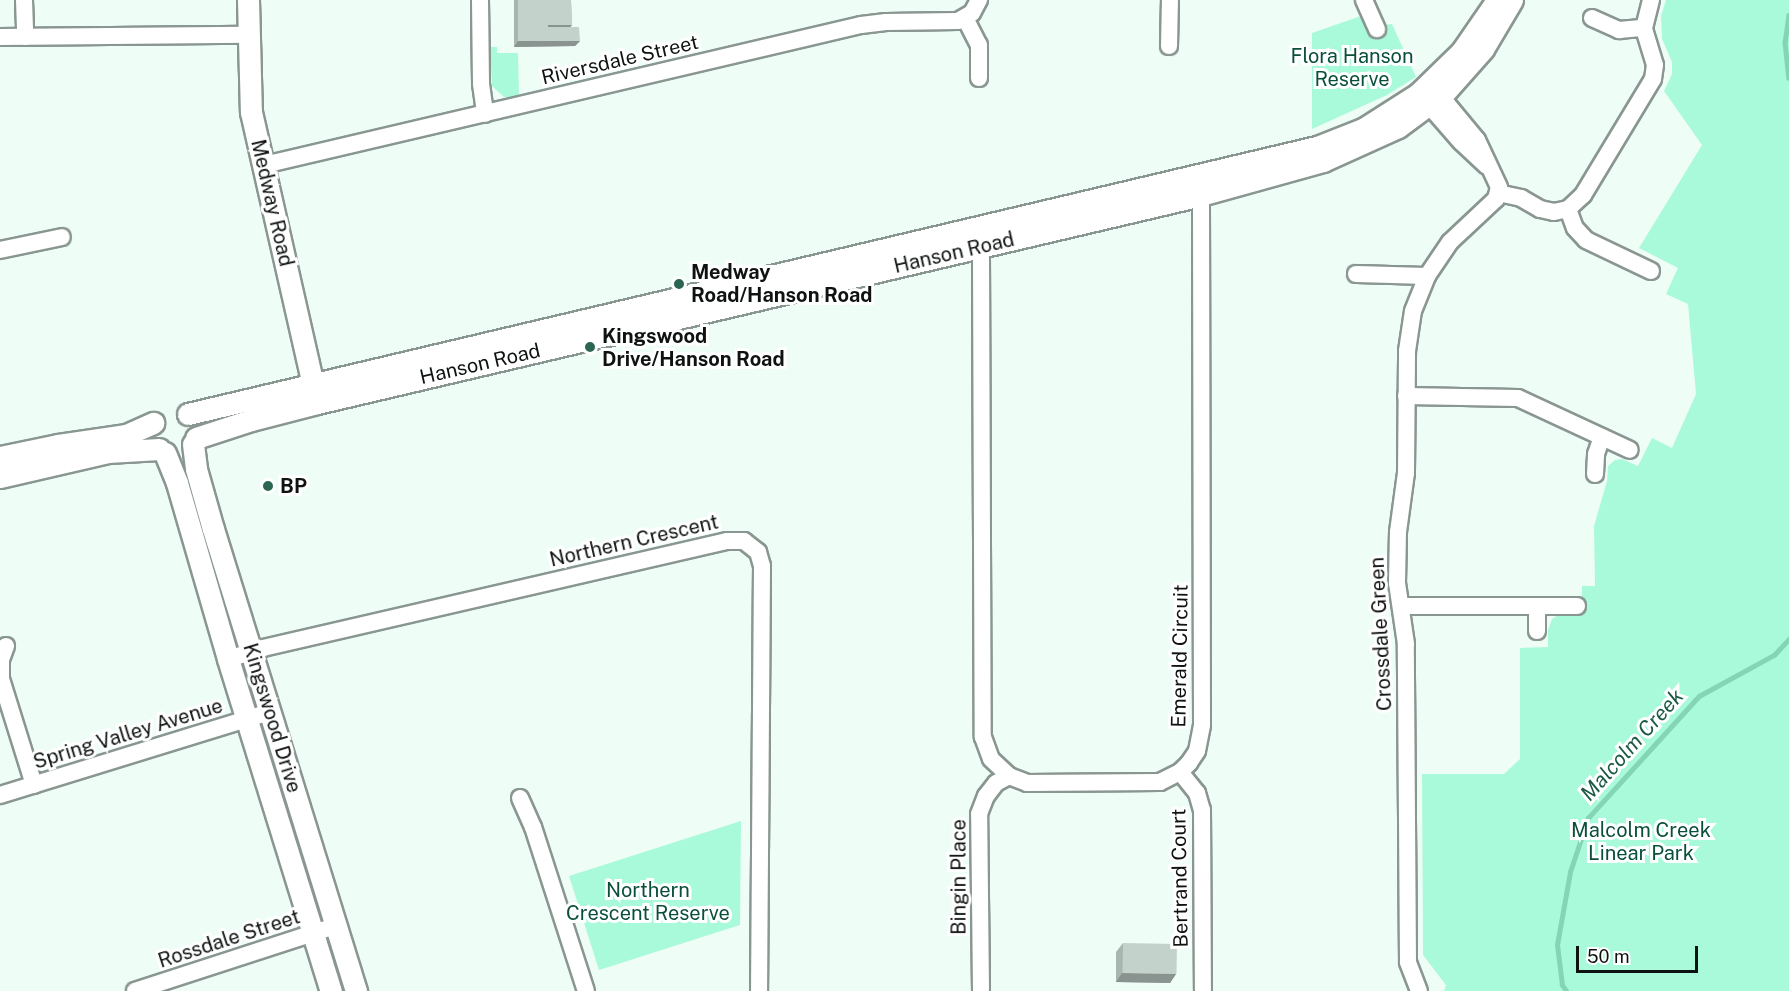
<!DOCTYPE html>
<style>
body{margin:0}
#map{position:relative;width:1789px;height:991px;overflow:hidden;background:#effdf7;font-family:"Public Sans",sans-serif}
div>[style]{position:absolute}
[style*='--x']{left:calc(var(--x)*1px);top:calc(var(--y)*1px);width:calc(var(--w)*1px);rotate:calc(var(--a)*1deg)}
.green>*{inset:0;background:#a9fada}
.stream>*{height:4.5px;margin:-2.25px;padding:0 2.25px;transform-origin:2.25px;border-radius:2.25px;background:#83d5b5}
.roads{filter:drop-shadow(2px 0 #899691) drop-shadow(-2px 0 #899691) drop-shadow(0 2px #899691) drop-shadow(0 -2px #899691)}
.minor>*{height:16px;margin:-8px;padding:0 8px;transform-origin:8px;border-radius:8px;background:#fff}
.tertiary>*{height:21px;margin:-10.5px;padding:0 10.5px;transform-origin:10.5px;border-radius:10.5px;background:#fff}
.wall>*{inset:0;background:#a9b5af}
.shaded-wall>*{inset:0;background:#89938f}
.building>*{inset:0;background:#c4d2cc;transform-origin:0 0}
.dots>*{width:16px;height:16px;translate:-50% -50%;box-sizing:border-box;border:3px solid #fff;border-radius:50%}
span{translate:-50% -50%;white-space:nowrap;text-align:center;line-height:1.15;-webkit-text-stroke:6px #fff;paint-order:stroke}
.park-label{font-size:20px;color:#0a4f3b}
.street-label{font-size:20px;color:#0e1210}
.poi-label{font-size:20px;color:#0e1210;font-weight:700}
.left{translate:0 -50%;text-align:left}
.water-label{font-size:21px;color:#1a5a45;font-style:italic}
.scale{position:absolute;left:1576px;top:946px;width:122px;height:27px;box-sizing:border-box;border:3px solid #0e1210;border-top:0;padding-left:8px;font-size:18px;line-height:21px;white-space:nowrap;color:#0e1210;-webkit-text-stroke:4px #fff;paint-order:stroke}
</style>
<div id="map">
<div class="green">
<i style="clip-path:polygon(1666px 0,1789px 0,1789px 991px,1444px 991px,1446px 985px,1423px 955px,1422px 774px,1504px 774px,1520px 759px,1520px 648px,1548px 647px,1548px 630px,1552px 619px,1558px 615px,1582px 615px,1582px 586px,1595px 586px,1594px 526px,1607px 481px,1608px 466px,1615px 460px,1622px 459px,1638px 466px,1652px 438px,1672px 448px,1696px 394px,1688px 304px,1666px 294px,1678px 268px,1639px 248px,1702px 145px,1664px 91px,1672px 74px,1672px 62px,1662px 39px,1661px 16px)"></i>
<i style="clip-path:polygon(1364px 15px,1383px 25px,1392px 24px,1416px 77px,1387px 95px,1312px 129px,1312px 33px)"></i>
<i style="clip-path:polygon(490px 47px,497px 47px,497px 53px,518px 53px,519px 97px,504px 97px,492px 86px)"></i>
<i style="clip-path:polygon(741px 821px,740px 925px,599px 970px,569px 876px)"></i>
</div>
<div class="stream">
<i style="--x:1789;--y:15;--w:27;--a:98"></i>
<i style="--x:1785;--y:42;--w:36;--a:84"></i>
<i style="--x:1566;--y:991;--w:7;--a:-124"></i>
<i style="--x:1562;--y:985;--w:40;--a:-97.1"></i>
<i style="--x:1557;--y:945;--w:74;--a:-79.9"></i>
<i style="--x:1570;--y:872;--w:57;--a:-71.6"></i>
<i style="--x:1588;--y:818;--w:165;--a:-47.7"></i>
<i style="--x:1699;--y:696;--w:85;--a:-28.7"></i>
<i style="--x:1774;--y:655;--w:22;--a:-47"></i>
</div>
<div class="roads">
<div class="minor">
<i style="--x:24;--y:0;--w:37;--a:88"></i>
<i style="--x:480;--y:0;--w:84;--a:89.3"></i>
<i style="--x:481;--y:84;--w:30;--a:82"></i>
<i style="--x:1364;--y:0;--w:32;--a:66"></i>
<i style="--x:965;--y:18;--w:30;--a:63"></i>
<i style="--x:979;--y:45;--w:33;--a:90"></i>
<i style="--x:1592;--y:18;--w:30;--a:24"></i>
<i style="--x:1619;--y:30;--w:25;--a:-5"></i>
<i style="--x:0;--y:37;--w:248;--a:-0.5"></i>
<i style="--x:1169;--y:46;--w:46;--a:-88.8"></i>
<i style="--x:1420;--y:95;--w:62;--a:48.9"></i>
<i style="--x:1461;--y:142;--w:35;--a:43"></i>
<i style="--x:264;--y:165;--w:613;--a:-13.2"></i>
<i style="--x:861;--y:25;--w:25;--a:-7"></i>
<i style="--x:886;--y:22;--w:72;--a:-0.8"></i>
<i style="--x:958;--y:21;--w:16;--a:-30"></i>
<i style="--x:972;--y:13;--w:15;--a:-62"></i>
<i style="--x:1498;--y:193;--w:24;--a:12"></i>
<i style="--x:1521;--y:198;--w:22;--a:30"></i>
<i style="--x:1540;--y:209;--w:14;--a:12"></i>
<i style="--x:1554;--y:212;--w:14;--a:-12"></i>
<i style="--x:1568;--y:209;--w:21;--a:-43"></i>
<i style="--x:1583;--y:195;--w:135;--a:-58.9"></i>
<i style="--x:1653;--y:79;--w:14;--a:-82"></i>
<i style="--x:1655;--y:65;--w:39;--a:-107"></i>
<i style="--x:1644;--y:28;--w:29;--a:-76"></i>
<i style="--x:1568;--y:209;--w:20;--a:70"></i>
<i style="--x:1575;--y:228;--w:16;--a:47"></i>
<i style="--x:1586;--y:240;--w:72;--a:25.5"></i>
<i style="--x:977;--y:236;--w:20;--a:79"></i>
<i style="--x:981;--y:256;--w:481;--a:89.8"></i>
<i style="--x:983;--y:737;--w:23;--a:70"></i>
<i style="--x:991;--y:759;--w:25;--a:43"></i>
<i style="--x:1009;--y:776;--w:19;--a:21"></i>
<i style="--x:1027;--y:783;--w:133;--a:-0.4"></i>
<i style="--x:1160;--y:782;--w:22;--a:-27"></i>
<i style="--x:1180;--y:772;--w:13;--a:-45"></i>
<i style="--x:1189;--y:763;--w:14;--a:-56"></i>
<i style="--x:1197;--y:751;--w:26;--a:-79"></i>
<i style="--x:1202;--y:725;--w:530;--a:-90.11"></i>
<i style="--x:0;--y:250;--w:63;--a:-11.8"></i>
<i style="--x:1356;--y:274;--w:71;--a:1.6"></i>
<i style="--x:1406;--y:396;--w:112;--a:1"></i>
<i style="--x:1518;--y:398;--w:123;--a:24.9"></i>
<i style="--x:1595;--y:474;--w:20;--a:-87"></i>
<i style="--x:1596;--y:454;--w:18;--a:-71"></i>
<i style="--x:1402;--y:606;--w:175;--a:0"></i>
<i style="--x:1537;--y:606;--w:25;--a:90"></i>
<i style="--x:6;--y:646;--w:15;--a:110"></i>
<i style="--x:1;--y:660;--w:19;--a:90"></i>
<i style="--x:1;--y:679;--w:111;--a:72.7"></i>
<i style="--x:228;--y:659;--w:37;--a:-17"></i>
<i style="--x:263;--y:648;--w:476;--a:-13"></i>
<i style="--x:727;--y:541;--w:17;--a:0"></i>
<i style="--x:744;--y:541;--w:18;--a:38"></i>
<i style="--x:758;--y:552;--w:15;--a:74"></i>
<i style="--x:762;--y:566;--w:425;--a:90.4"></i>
<i style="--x:1180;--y:772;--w:27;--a:51"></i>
<i style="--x:1197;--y:793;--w:18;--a:74"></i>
<i style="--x:1202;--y:810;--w:181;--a:89.7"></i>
<i style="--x:0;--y:795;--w:282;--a:-17.1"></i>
<i style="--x:520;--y:798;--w:32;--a:66"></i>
<i style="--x:533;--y:827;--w:172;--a:72.1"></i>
<i style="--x:135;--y:991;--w:210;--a:-18"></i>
<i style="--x:981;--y:991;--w:177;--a:-90.6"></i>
<i style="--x:979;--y:814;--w:19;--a:-69"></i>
<i style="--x:986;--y:796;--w:16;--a:-52"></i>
<i style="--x:996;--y:783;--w:15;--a:-28"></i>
<i style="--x:1419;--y:991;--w:31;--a:-111"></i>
<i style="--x:1408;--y:962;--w:318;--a:-90.4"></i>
<i style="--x:1406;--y:644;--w:62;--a:-98.4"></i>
<i style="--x:1397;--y:583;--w:51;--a:-88.9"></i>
<i style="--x:1398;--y:532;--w:60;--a:-82.3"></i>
<i style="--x:1406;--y:473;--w:122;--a:-89.5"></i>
<i style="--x:1407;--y:351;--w:40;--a:-81.5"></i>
<i style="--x:1413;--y:311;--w:38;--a:-68"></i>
<i style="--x:1427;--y:276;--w:41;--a:-55.9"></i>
<i style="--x:1450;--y:242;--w:63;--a:-43.1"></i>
<i style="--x:1496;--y:199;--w:12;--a:-76"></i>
<i style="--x:1499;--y:187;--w:52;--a:-115.1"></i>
<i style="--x:1477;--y:140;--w:69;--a:-129.7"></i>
</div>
<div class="tertiary">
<i style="--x:248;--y:0;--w:112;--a:88.5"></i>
<i style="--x:251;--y:112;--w:292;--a:77.2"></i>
<i style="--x:188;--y:414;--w:1160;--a:-13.31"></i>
<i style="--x:1317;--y:147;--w:49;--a:-21.4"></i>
<i style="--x:1363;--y:129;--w:65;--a:-32.5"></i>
<i style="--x:1418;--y:94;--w:62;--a:-44.3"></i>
<i style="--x:1462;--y:51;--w:62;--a:-55.5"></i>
<i style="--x:196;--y:438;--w:58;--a:-18.1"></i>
<i style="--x:251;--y:420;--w:68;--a:-14.4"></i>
<i style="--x:317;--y:403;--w:908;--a:-13.24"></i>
<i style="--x:1201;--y:195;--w:127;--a:-15.6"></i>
<i style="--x:1323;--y:161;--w:82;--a:-24.4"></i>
<i style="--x:1398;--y:127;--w:57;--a:-36.5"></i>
<i style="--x:1444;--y:93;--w:59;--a:-48.4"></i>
<i style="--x:1483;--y:49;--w:57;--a:-59.4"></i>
<i style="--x:193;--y:444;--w:25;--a:83"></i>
<i style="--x:196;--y:469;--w:62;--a:74.2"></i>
<i style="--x:213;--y:529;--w:484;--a:72.8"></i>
<i style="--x:165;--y:453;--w:32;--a:68"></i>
<i style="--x:177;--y:483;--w:183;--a:73.8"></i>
<i style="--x:228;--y:659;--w:348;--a:72.8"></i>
<i style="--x:0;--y:457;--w:59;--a:-11.7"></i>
<i style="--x:58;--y:445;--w:69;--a:-8.4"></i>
<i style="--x:126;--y:435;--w:30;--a:-24"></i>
<i style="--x:0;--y:477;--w:111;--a:-13"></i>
<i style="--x:108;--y:452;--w:51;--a:-3.4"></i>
</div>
</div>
<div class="wall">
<i style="clip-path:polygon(514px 0,571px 0,572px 25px,570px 27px,580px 41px,575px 46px,514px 47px)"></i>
<i style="clip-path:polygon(1123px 943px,1176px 974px,1170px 983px,1116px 982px,1116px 952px)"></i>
</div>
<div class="shaded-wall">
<i style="clip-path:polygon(548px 25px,572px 25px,567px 31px,544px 31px)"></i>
<i style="clip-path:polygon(518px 41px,580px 41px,575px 46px,514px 47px)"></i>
<i style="clip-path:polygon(1122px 973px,1176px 974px,1170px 983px,1116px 982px)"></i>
</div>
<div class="building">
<i style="clip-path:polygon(518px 0,571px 0,572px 25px,548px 25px,548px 27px,579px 27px,580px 41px,518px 41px)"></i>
<i style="left:1123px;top:943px;width:54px;height:30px;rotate:1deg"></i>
</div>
<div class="dots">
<i style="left:679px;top:284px;background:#2a6651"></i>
<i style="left:590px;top:347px;background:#2a6651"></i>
<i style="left:268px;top:486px;background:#2a6651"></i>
</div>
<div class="park-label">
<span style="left:1352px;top:68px">Flora Hanson<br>Reserve</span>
<span style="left:1641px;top:842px">Malcolm Creek<br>Linear Park</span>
<span style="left:648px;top:902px">Northern<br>Crescent Reserve</span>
</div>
<div class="street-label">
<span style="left:620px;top:60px;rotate:-13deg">Riversdale Street</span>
<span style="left:272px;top:203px;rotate:77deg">Medway Road</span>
<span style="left:954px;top:253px;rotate:-13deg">Hanson Road</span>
<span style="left:480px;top:364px;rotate:-13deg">Hanson Road</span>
<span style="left:634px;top:541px;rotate:-13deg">Northern Crescent</span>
<span style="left:1381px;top:634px;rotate:-93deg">Crossdale Green</span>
<span style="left:1180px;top:656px;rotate:-89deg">Emerald Circuit</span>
<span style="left:272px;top:718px;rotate:73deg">Kingswood Drive</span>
<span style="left:128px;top:734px;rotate:-17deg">Spring Valley Avenue</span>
<span style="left:959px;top:877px;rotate:-90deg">Bingin Place</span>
<span style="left:1180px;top:878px;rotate:-91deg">Bertrand Court</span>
<span style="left:229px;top:939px;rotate:-18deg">Rossdale Street</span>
</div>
<div class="poi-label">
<span class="left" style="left:691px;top:284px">Medway<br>Road/Hanson Road</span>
<span class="left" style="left:602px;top:348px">Kingswood<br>Drive/Hanson Road</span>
<span class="left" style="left:280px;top:486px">BP</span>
</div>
<div class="water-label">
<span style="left:1632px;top:745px;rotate:-48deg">Malcolm Creek</span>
</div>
<div class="scale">50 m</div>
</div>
